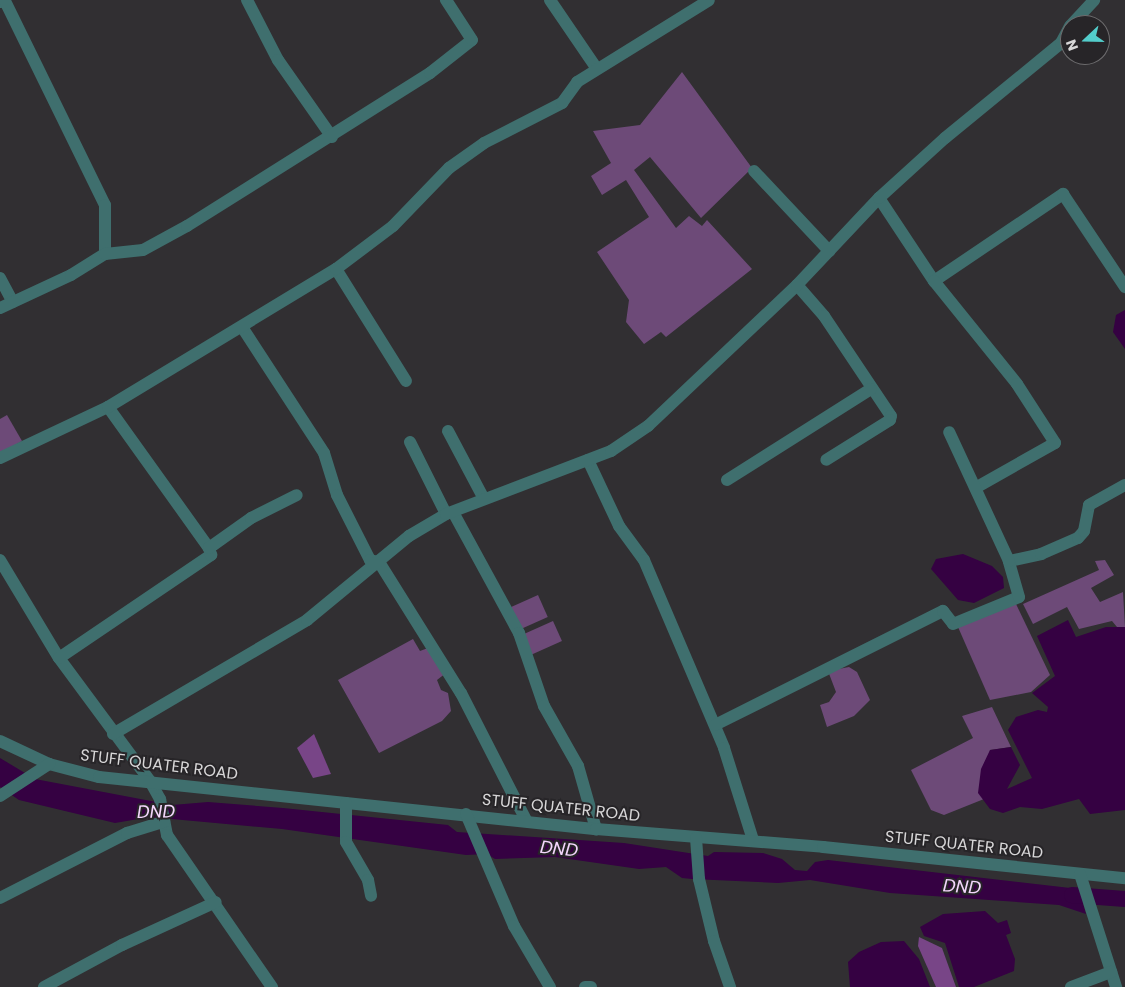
<!DOCTYPE html>
<style>
body{margin:0}
#map{position:relative;width:1125px;height:987px;overflow:hidden;background:#312f32;font-family:Poppins,sans-serif}
div>[style]{position:absolute}
[style*='--x']{left:calc(var(--x)*1px);top:calc(var(--y)*1px);width:calc(var(--w)*1px);rotate:calc(var(--a)*1deg)}
.green>*{inset:0;background:#6d4a78;transform-origin:0 0}
.forest>*{inset:0;background:#784587}
.water>*{inset:0;background:#350142}
.canal>*{height:16px;margin:-8px;padding:0 8px;transform-origin:8px;border-radius:8px;background:#350142}
.minor>*{height:12px;margin:-6px;padding:0 6px;transform-origin:6px;border-radius:6px;background:#3f6f6e}
span{translate:-50% -50%;white-space:nowrap;text-align:center;line-height:1.15;-webkit-text-stroke:4px #272528;paint-order:stroke}
.street-label{font-size:16px;color:#d7d6d7}
.water-label{font-size:18px;color:#f4d7fd;font-style:italic}
.north{position:absolute;left:1060px;top:15px;width:50px;height:50px;box-sizing:border-box;background:#272528;border:1px solid #6d6c6e;border-radius:50%;rotate:249deg;font-size:14px;font-weight:700;line-height:20px;text-align:center;color:#d7d6d7}
.north::after{content:'';display:block;margin:auto;width:18px;height:22px;background:#53cdcb;clip-path:polygon(50% 0,100% 100%,50% 72%,0 100%)}
</style>
<div id="map">
<div class="green">
<i style="clip-path:polygon(682px 72px,752px 168px,701px 218px,650px 157px,634px 170px,676px 228px,689px 216px,702px 226px,707px 220px,752px 269px,666px 337px,661px 332px,644px 344px,626px 322px,629px 300px,597px 252px,649px 217px,626px 180px,602px 195px,591px 176px,611px 163px,593px 131px,640px 125px)"></i>
<i style="clip-path:polygon(7px 415px,22px 441px,0 454px,0 419px)"></i>
<i style="clip-path:polygon(1105px 560px,1114px 575px,1091px 588px,1100px 602px,1123px 592px,1125px 627px,1117px 627px,1112px 621px,1079px 629px,1067px 607px,1033px 624px,1023px 604px,1099px 570px,1095px 561px)"></i>
<i style="left:538px;top:595px;width:24px;height:30px;rotate:66deg"></i>
<i style="clip-path:polygon(1016px 604px,1050px 675px,1031px 692px,990px 700px,958px 627px)"></i>
<i style="left:553px;top:621px;width:22px;height:33px;rotate:66deg"></i>
<i style="clip-path:polygon(413px 639px,420px 651px,428px 648px,446px 673px,437px 680px,441px 690px,448px 693px,451px 711px,442px 721px,379px 753px,338px 680px)"></i>
<i style="clip-path:polygon(849px 667px,857px 672px,870px 700px,854px 716px,827px 727px,820px 705px,829px 702px,836px 692px,828px 671px)"></i>
<i style="clip-path:polygon(992px 707px,1011px 747px,990px 750px,984px 799px,944px 815px,931px 810px,911px 770px,973px 738px,962px 716px)"></i>
</div>
<div class="forest">
<i style="clip-path:polygon(314px 734px,331px 774px,313px 778px,297px 748px)"></i>
<i style="clip-path:polygon(919px 937px,942px 948px,956px 987px,936px 987px,918px 946px)"></i>
</div>
<div class="water">
<i style="clip-path:polygon(1125px 310px,1125px 349px,1113px 332px,1116px 315px)"></i>
<i style="clip-path:polygon(963px 554px,992px 566px,1003px 577px,1004px 588px,974px 603px,958px 600px,931px 569px,936px 559px)"></i>
<i style="clip-path:polygon(1068px 620px,1076px 637px,1106px 627px,1125px 627px,1125px 810px,1090px 814px,1079px 799px,1042px 809px,1020px 807px,1003px 813px,990px 809px,978px 793px,981px 769px,990px 750px,1011px 747px,1020px 765px,1007px 789px,1032px 778px,1008px 730px,1016px 717px,1038px 710px,1047px 712px,1048px 707px,1032px 693px,1055px 676px,1037px 636px)"></i>
<i style="clip-path:polygon(0 758px,35px 779px,172px 805px,208px 802px,283px 808px,448px 825px,457px 832px,624px 843px,708px 856px,714px 852px,763px 853px,782px 859px,795px 870px,807px 871px,815px 862px,828px 860px,1079px 889px,1086px 914px,1059px 905px,890px 893px,810px 880px,778px 883px,692px 879px,682px 878px,666px 867px,639px 869px,555px 857px,495px 859px,487px 854px,466px 855px,282px 829px,150px 817px,115px 823px,19px 800px,0 787px)"></i>
<i style="clip-path:polygon(985px 911px,998px 923px,1007px 920px,1011px 933px,1006px 935px,1015px 959px,1014px 971px,974px 987px,959px 987px,945px 943px,924px 936px,920px 927px,943px 914px)"></i>
<i style="clip-path:polygon(904px 941px,919px 959px,930px 987px,850px 987px,848px 962px,859px 952px,881px 942px)"></i>
</div>
<div class="canal">
<i style="--x:1072;--y:895;--w:53;--a:4.3"></i>
</div>
<div class="minor">
<i style="--x:247;--y:0;--w:68;--a:62.7"></i>
<i style="--x:278;--y:60;--w:94;--a:55"></i>
<i style="--x:550;--y:0;--w:83;--a:55.7"></i>
<i style="--x:0;--y:2;--w:5;--a:-11"></i>
<i style="--x:5;--y:1;--w:227;--a:63.9"></i>
<i style="--x:105;--y:205;--w:49;--a:90"></i>
<i style="--x:1071;--y:25;--w:34;--a:-47"></i>
<i style="--x:754;--y:171;--w:110;--a:46.8"></i>
<i style="--x:879;--y:198;--w:100;--a:56.5"></i>
<i style="--x:934;--y:281;--w:156;--a:-34"></i>
<i style="--x:1063;--y:194;--w:112;--a:56.3"></i>
<i style="--x:336;--y:269;--w:132;--a:58"></i>
<i style="--x:0;--y:278;--w:27;--a:62"></i>
<i style="--x:934;--y:281;--w:132;--a:51.1"></i>
<i style="--x:1017;--y:384;--w:70;--a:57.2"></i>
<i style="--x:1055;--y:443;--w:90;--a:150.6"></i>
<i style="--x:797;--y:285;--w:41;--a:48.9"></i>
<i style="--x:824;--y:316;--w:120;--a:56.2"></i>
<i style="--x:891;--y:416;--w:4;--a:104"></i>
<i style="--x:890;--y:420;--w:75;--a:148"></i>
<i style="--x:0;--y:308;--w:78;--a:-24.9"></i>
<i style="--x:71;--y:275;--w:40;--a:-32"></i>
<i style="--x:105;--y:254;--w:38;--a:-6"></i>
<i style="--x:143;--y:250;--w:50;--a:-28.6"></i>
<i style="--x:187;--y:226;--w:287;--a:-32.2"></i>
<i style="--x:430;--y:73;--w:53;--a:-38.2"></i>
<i style="--x:472;--y:40;--w:48;--a:-123"></i>
<i style="--x:242;--y:327;--w:150;--a:56.9"></i>
<i style="--x:324;--y:453;--w:44;--a:72.8"></i>
<i style="--x:337;--y:495;--w:73;--a:63.1"></i>
<i style="--x:370;--y:560;--w:9;--a:13"></i>
<i style="--x:379;--y:562;--w:155;--a:58"></i>
<i style="--x:461;--y:693;--w:143;--a:62.9"></i>
<i style="--x:108;--y:407;--w:173;--a:54.4"></i>
<i style="--x:448;--y:431;--w:77;--a:62.1"></i>
<i style="--x:410;--y:442;--w:80;--a:63.4"></i>
<i style="--x:0;--y:458;--w:119;--a:-25.3"></i>
<i style="--x:108;--y:407;--w:267;--a:-31.2"></i>
<i style="--x:336;--y:269;--w:71;--a:-37"></i>
<i style="--x:393;--y:226;--w:81;--a:-46"></i>
<i style="--x:449;--y:168;--w:43;--a:-35.5"></i>
<i style="--x:484;--y:143;--w:88;--a:-27.1"></i>
<i style="--x:562;--y:103;--w:26;--a:-54"></i>
<i style="--x:577;--y:82;--w:155;--a:-31.8"></i>
<i style="--x:588;--y:460;--w:73;--a:64.8"></i>
<i style="--x:619;--y:526;--w:42;--a:53.7"></i>
<i style="--x:644;--y:560;--w:204;--a:66.9"></i>
<i style="--x:724;--y:748;--w:96;--a:72.5"></i>
<i style="--x:727;--y:480;--w:170;--a:-32.3"></i>
<i style="--x:453;--y:512;--w:138;--a:61.4"></i>
<i style="--x:519;--y:633;--w:77;--a:71.1"></i>
<i style="--x:544;--y:706;--w:69;--a:60.5"></i>
<i style="--x:578;--y:766;--w:66;--a:74.1"></i>
<i style="--x:0;--y:560;--w:114;--a:59"></i>
<i style="--x:59;--y:658;--w:153;--a:53.5"></i>
<i style="--x:150;--y:781;--w:21;--a:61"></i>
<i style="--x:160;--y:799;--w:37;--a:79"></i>
<i style="--x:167;--y:835;--w:185;--a:55.4"></i>
<i style="--x:1009;--y:561;--w:33;--a:-12"></i>
<i style="--x:1041;--y:554;--w:40;--a:-23.4"></i>
<i style="--x:1078;--y:538;--w:9;--a:-49"></i>
<i style="--x:1084;--y:531;--w:26;--a:-79"></i>
<i style="--x:1089;--y:505;--w:41;--a:-29.1"></i>
<i style="--x:59;--y:658;--w:184;--a:-34.1"></i>
<i style="--x:211;--y:555;--w:7;--a:-106"></i>
<i style="--x:209;--y:548;--w:52;--a:-35.5"></i>
<i style="--x:251;--y:518;--w:51;--a:-26.6"></i>
<i style="--x:715;--y:725;--w:255;--a:-26.6"></i>
<i style="--x:943;--y:611;--w:16;--a:52"></i>
<i style="--x:953;--y:624;--w:71;--a:-22.2"></i>
<i style="--x:1019;--y:597;--w:37;--a:-106"></i>
<i style="--x:1009;--y:561;--w:142;--a:-114.9"></i>
<i style="--x:113;--y:734;--w:225;--a:-30.4"></i>
<i style="--x:307;--y:620;--w:132;--a:-39.5"></i>
<i style="--x:409;--y:536;--w:43;--a:-30.7"></i>
<i style="--x:446;--y:514;--w:177;--a:-20.9"></i>
<i style="--x:611;--y:451;--w:45;--a:-34"></i>
<i style="--x:648;--y:426;--w:205;--a:-43.4"></i>
<i style="--x:797;--y:285;--w:120;--a:-46.7"></i>
<i style="--x:879;--y:198;--w:89;--a:-42.3"></i>
<i style="--x:945;--y:138;--w:150;--a:-39.3"></i>
<i style="--x:1061;--y:43;--w:19;--a:-62"></i>
<i style="--x:0;--y:741;--w:54;--a:25.1"></i>
<i style="--x:49;--y:764;--w:52;--a:14.6"></i>
<i style="--x:99;--y:777;--w:500;--a:6"></i>
<i style="--x:596;--y:829;--w:228;--a:4.5"></i>
<i style="--x:823;--y:847;--w:304;--a:5.9"></i>
<i style="--x:0;--y:796;--w:59;--a:-33.1"></i>
<i style="--x:346;--y:803;--w:39;--a:90"></i>
<i style="--x:346;--y:842;--w:44;--a:59.9"></i>
<i style="--x:368;--y:880;--w:16;--a:79"></i>
<i style="--x:466;--y:814;--w:122;--a:66.8"></i>
<i style="--x:514;--y:926;--w:71;--a:59.5"></i>
<i style="--x:696;--y:838;--w:41;--a:85.8"></i>
<i style="--x:699;--y:879;--w:64;--a:76.4"></i>
<i style="--x:714;--y:941;--w:49;--a:70.8"></i>
<i style="--x:1080;--y:874;--w:119;--a:72.3"></i>
<i style="--x:0;--y:898;--w:143;--a:-27.1"></i>
<i style="--x:127;--y:833;--w:39;--a:-17"></i>
<i style="--x:44;--y:987;--w:89;--a:-28.3"></i>
<i style="--x:122;--y:945;--w:103;--a:-24.6"></i>
<i style="--x:585;--y:987;--w:6;--a:0"></i>
<i style="--x:1071;--y:987;--w:43;--a:-20.6"></i>
</div>
<div class="street-label">
<span style="left:159px;top:765px;rotate:7deg">STUFF QUATER ROAD</span>
<span style="left:561px;top:808px;rotate:6deg">STUFF QUATER ROAD</span>
<span style="left:964px;top:845px;rotate:6deg">STUFF QUATER ROAD</span>
</div>
<div class="water-label">
<span style="left:156px;top:812px;rotate:-1deg">DND</span>
<span style="left:559px;top:849px;rotate:6deg">DND</span>
<span style="left:962px;top:887px;rotate:4deg">DND</span>
</div>
<div class="north">N</div>
</div>
